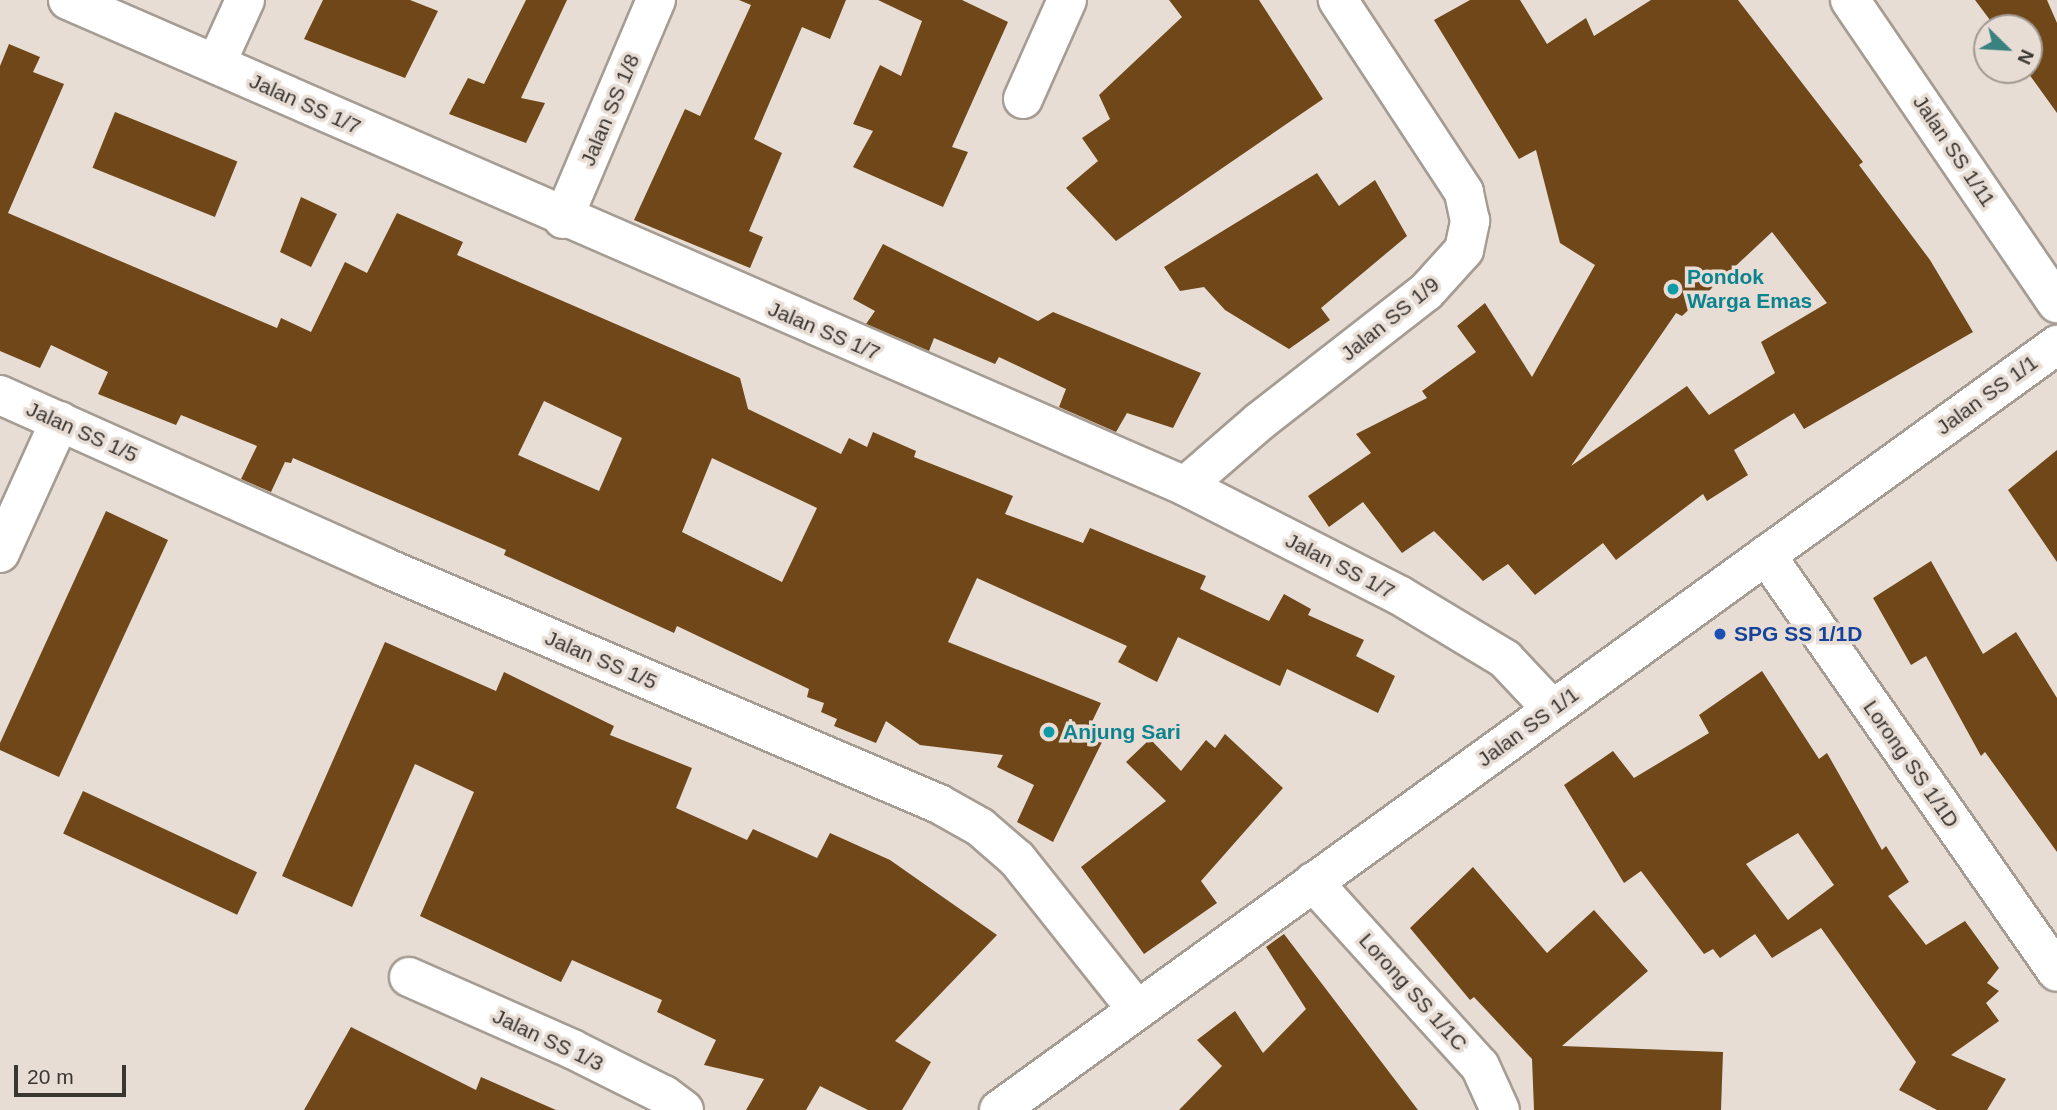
<!DOCTYPE html>
<style>
body{margin:0}
#map{position:relative;width:2057px;height:1110px;overflow:hidden;background:#e7ddd4;font-family:Arial,sans-serif}
div>[style]{position:absolute}
[style*='--x']{left:calc(var(--x)*1px);top:calc(var(--y)*1px);width:calc(var(--w)*1px);rotate:calc(var(--a)*1deg)}
.building>*{inset:0;background:#6f4718;transform-origin:0 0}
.roads{filter:drop-shadow(2px 0 #a59c93) drop-shadow(-2px 0 #a59c93) drop-shadow(0 2px #a59c93) drop-shadow(0 -2px #a59c93)}
.minor>*{height:38px;margin:-19px;padding:0 19px;transform-origin:19px;border-radius:19px;background:#fff}
.tertiary>*{height:38px;margin:-19px;padding:0 19px;transform-origin:19px;border-radius:19px;background:#fff}
.dots>*{width:19px;height:19px;translate:-50% -50%;box-sizing:border-box;border:4px solid #e7ddd4;border-radius:50%}
span{translate:-50% -50%;white-space:nowrap;text-align:center;line-height:1.15;-webkit-text-stroke:7px #e7ddd4;paint-order:stroke}
.street-label{font-size:21px;color:#393531}
.culture-label{font-size:21px;color:#0d838f;font-weight:700}
.left{translate:0 -50%;text-align:left}
.transit-label{font-size:21px;color:#164399;font-weight:700}
.north{position:absolute;left:1973px;top:14px;width:70px;height:70px;box-sizing:border-box;background:#e7ddd4;border:2px solid #a19a93;border-radius:50%;rotate:114deg;font-size:19px;font-weight:700;line-height:28px;text-align:center;color:#393531}
.north::after{content:'';display:block;margin:auto;width:24px;height:32px;background:#3a827f;clip-path:polygon(50% 0,100% 100%,50% 72%,0 100%)}
.scale{position:absolute;left:14px;top:1065px;width:112px;height:32px;box-sizing:border-box;border:4px solid #393531;border-top:0;padding-left:9px;font-size:21px;line-height:24px;white-space:nowrap;color:#393531;-webkit-text-stroke:5px #e7ddd4;paint-order:stroke}
</style>
<div id="map">
<div class="building">
<i style="clip-path:polygon(323px 0,410px 0,438px 11px,405px 78px,304px 39px)"></i>
<i style="clip-path:polygon(526px 0,567px 0,521px 98px,545px 103px,526px 143px,449px 114px,468px 78px,484px 84px)"></i>
<i style="clip-path:polygon(739px 0,846px 0,830px 39px,802px 27px,754px 139px,782px 153px,749px 231px,763px 237px,750px 268px,634px 220px,685px 109px,700px 116px,751px 5px)"></i>
<i style="clip-path:polygon(878px 0,962px 0,1008px 22px,952px 147px,968px 152px,943px 207px,853px 167px,873px 131px,853px 124px,880px 65px,901px 76px,922px 21px)"></i>
<i style="clip-path:polygon(1169px 0,1259px 0,1323px 99px,1116px 241px,1066px 188px,1098px 161px,1082px 138px,1110px 119px,1099px 95px,1182px 17px)"></i>
<i style="clip-path:polygon(evenodd,1470px 0,1520px 0,1547px 44px,1586px 18px,1594px 36px,1651px 0,1738px 0,1863px 162px,1859px 165px,1930px 260px,1973px 332px,1804px 429px,1794px 413px,1734px 450px,1748px 475px,1707px 501px,1703px 494px,1616px 560px,1603px 543px,1535px 595px,1508px 564px,1483px 581px,1434px 531px,1402px 553px,1363px 502px,1329px 527px,1308px 496px,1371px 453px,1356px 434px,1427px 398px,1422px 391px,1476px 352px,1457px 326px,1485px 303px,1532px 377px,1595px 265px,1560px 243px,1536px 150px,1519px 159px,1434px 20px,1470px 0,1772px 232px,1827px 303px,1761px 342px,1775px 373px,1709px 415px,1687px 386px,1571px 466px,1676px 313px,1682px 316px,1772px 232px)"></i>
<i style="clip-path:polygon(1975px 0,2047px 0,2057px 23px,2057px 113px,2026px 70px,2029px 28px,1996px 28px)"></i>
<i style="clip-path:polygon(evenodd,9px 44px,40px 57px,33px 72px,64px 84px,8px 213px,277px 328px,281px 318px,311px 332px,345px 262px,367px 273px,397px 213px,463px 242px,457px 255px,740px 378px,748px 409px,841px 454px,849px 438px,867px 447px,873px 432px,916px 451px,914px 457px,1013px 496px,1005px 514px,1083px 543px,1090px 528px,1206px 576px,1200px 589px,1269px 621px,1284px 594px,1311px 609px,1308px 615px,1364px 640px,1356px 656px,1395px 676px,1378px 713px,1287px 669px,1280px 686px,1178px 637px,1157px 682px,1118px 662px,1127px 646px,977px 578px,948px 642px,1101px 703px,1088px 730px,1105px 736px,1053px 842px,1017px 822px,1034px 785px,997px 767px,1003px 755px,920px 745px,886px 721px,876px 743px,834px 726px,837px 719px,821px 712px,824px 703px,807px 697px,809px 689px,677px 626px,674px 633px,504px 555px,506px 550px,293px 458px,291px 463px,285px 462px,271px 492px,241px 479px,257px 446px,181px 415px,176px 425px,98px 394px,108px 372px,51px 345px,40px 368px,0 351px,0 66px,9px 44px,544px 401px,622px 438px,599px 491px,518px 455px,544px 401px,9px 44px,712px 458px,817px 508px,782px 582px,682px 532px,712px 458px)"></i>
<i style="left:115px;top:112px;width:132px;height:60px;rotate:22deg"></i>
<i style="clip-path:polygon(1317px 173px,1339px 206px,1375px 180px,1407px 236px,1321px 308px,1330px 320px,1289px 349px,1225px 310px,1204px 287px,1180px 291px,1164px 267px)"></i>
<i style="clip-path:polygon(301px 197px,337px 214px,311px 267px,280px 252px)"></i>
<i style="clip-path:polygon(883px 244px,1038px 321px,1053px 312px,1201px 373px,1173px 428px,1127px 413px,1116px 432px,1059px 407px,1066px 389px,999px 357px,995px 364px,934px 338px,929px 351px,866px 324px,875px 311px,853px 299px)"></i>
<i style="clip-path:polygon(2057px 450px,2057px 562px,2008px 490px)"></i>
<i style="clip-path:polygon(106px 511px,168px 540px,59px 777px,0 750px,0 743px)"></i>
<i style="clip-path:polygon(1931px 561px,1983px 654px,2016px 632px,2057px 698px,2057px 852px,1985px 752px,1981px 756px,1926px 656px,1911px 665px,1873px 598px)"></i>
<i style="clip-path:polygon(385px 642px,496px 691px,504px 672px,614px 726px,610px 735px,692px 768px,676px 808px,747px 840px,753px 829px,817px 858px,830px 833px,890px 860px,997px 935px,895px 1041px,931px 1062px,902px 1110px,868px 1110px,820px 1086px,806px 1110px,746px 1110px,764px 1079px,704px 1065px,716px 1040px,657px 1012px,662px 1000px,572px 960px,561px 982px,420px 916px,474px 792px,415px 764px,352px 907px,282px 876px)"></i>
<i style="clip-path:polygon(evenodd,1762px 671px,1819px 759px,1827px 753px,1882px 850px,1886px 846px,1909px 882px,1888px 896px,1926px 945px,1965px 921px,1999px 968px,1987px 983px,1999px 991px,1986px 1003px,1999px 1021px,1951px 1055px,2006px 1079px,1987px 1110px,1937px 1110px,1899px 1090px,1916px 1062px,1821px 928px,1772px 958px,1755px 934px,1720px 958px,1713px 949px,1704px 954px,1641px 871px,1624px 883px,1564px 785px,1613px 751px,1634px 778px,1709px 733px,1699px 715px,1762px 671px,1798px 833px,1834px 885px,1788px 920px,1746px 864px,1798px 833px)"></i>
<i style="clip-path:polygon(1225px 734px,1283px 788px,1201px 881px,1217px 903px,1144px 954px,1081px 867px,1166px 801px,1126px 762px,1150px 739px,1181px 771px,1206px 740px,1215px 748px)"></i>
<i style="left:83px;top:791px;width:192px;height:47px;rotate:25deg"></i>
<i style="clip-path:polygon(1473px 867px,1547px 953px,1594px 910px,1648px 971px,1562px 1046px,1723px 1052px,1721px 1110px,1534px 1110px,1532px 1059px,1474px 997px,1470px 1000px,1410px 928px)"></i>
<i style="clip-path:polygon(1284px 934px,1418px 1110px,1179px 1110px,1222px 1066px,1197px 1040px,1235px 1011px,1263px 1053px,1306px 1009px,1266px 947px)"></i>
<i style="clip-path:polygon(351px 1027px,476px 1090px,481px 1077px,556px 1110px,304px 1110px)"></i>
</div>
<div class="roads">
<div class="minor">
<i style="--x:68;--y:0;--w:1218;--a:23.51"></i>
<i style="--x:1185;--y:486;--w:240;--a:27"></i>
<i style="--x:1399;--y:595;--w:124;--a:31.1"></i>
<i style="--x:1505;--y:659;--w:69;--a:46.8"></i>
<i style="--x:216;--y:64;--w:70;--a:-65.6"></i>
<i style="--x:1023;--y:99;--w:108;--a:-66"></i>
<i style="--x:563;--y:219;--w:238;--a:-67"></i>
<i style="--x:0;--y:395;--w:421;--a:24.1"></i>
<i style="--x:384;--y:567;--w:603;--a:23.12"></i>
<i style="--x:939;--y:804;--w:47;--a:29.3"></i>
<i style="--x:980;--y:827;--w:49;--a:40.9"></i>
<i style="--x:1017;--y:859;--w:193;--a:51.5"></i>
<i style="--x:1185;--y:486;--w:99;--a:-40.9"></i>
<i style="--x:1260;--y:421;--w:210;--a:-37.9"></i>
<i style="--x:1426;--y:292;--w:57;--a:-47.9"></i>
<i style="--x:1464;--y:250;--w:30;--a:-78"></i>
<i style="--x:1470;--y:221;--w:30;--a:-102"></i>
<i style="--x:1464;--y:192;--w:230;--a:-123.3"></i>
<i style="--x:0;--y:553;--w:145;--a:-65.6"></i>
<i style="--x:1766;--y:555;--w:508;--a:55.09"></i>
<i style="--x:1313;--y:882;--w:248;--a:47.8"></i>
<i style="--x:1480;--y:1066;--w:48;--a:65.6"></i>
<i style="--x:409;--y:977;--w:178;--a:23.8"></i>
<i style="--x:572;--y:1049;--w:103;--a:26.6"></i>
<i style="--x:664;--y:1095;--w:25;--a:37"></i>
</div>
<div class="tertiary">
<i style="--x:1850;--y:0;--w:367;--a:55.7"></i>
<i style="--x:999;--y:1110;--w:1306;--a:-35.87"></i>
</div>
</div>
<div class="dots">
<i style="left:1673px;top:289px;background:#0f9aa8"></i>
<i style="left:1720px;top:634px;background:#1a4fb4"></i>
<i style="left:1049px;top:732px;background:#0f9aa8"></i>
</div>
<div class="street-label">
<span style="left:305px;top:104px;rotate:24deg">Jalan SS 1/7</span>
<span style="left:610px;top:110px;rotate:-67deg">Jalan SS 1/8</span>
<span style="left:1954px;top:151px;rotate:56deg">Jalan SS 1/11</span>
<span style="left:1390px;top:319px;rotate:-39deg">Jalan SS 1/9</span>
<span style="left:824px;top:331px;rotate:23deg">Jalan SS 1/7</span>
<span style="left:1987px;top:395px;rotate:-36deg">Jalan SS 1/1</span>
<span style="left:82px;top:432px;rotate:24deg">Jalan SS 1/5</span>
<span style="left:1340px;top:566px;rotate:27deg">Jalan SS 1/7</span>
<span style="left:601px;top:660px;rotate:23deg">Jalan SS 1/5</span>
<span style="left:1528px;top:727px;rotate:-36deg">Jalan SS 1/1</span>
<span style="left:1911px;top:764px;rotate:55deg">Lorong SS 1/1D</span>
<span style="left:1413px;top:992px;rotate:48deg">Lorong SS 1/1C</span>
<span style="left:548px;top:1040px;rotate:25deg">Jalan SS 1/3</span>
</div>
<div class="culture-label">
<span class="left" style="left:1687px;top:289px">Pondok<br>Warga Emas</span>
<span class="left" style="left:1063px;top:732px">Anjung Sari</span>
</div>
<div class="transit-label">
<span class="left" style="left:1734px;top:634px">SPG SS 1/1D</span>
</div>
<div class="north">N</div>
<div class="scale">20 m</div>
</div>
